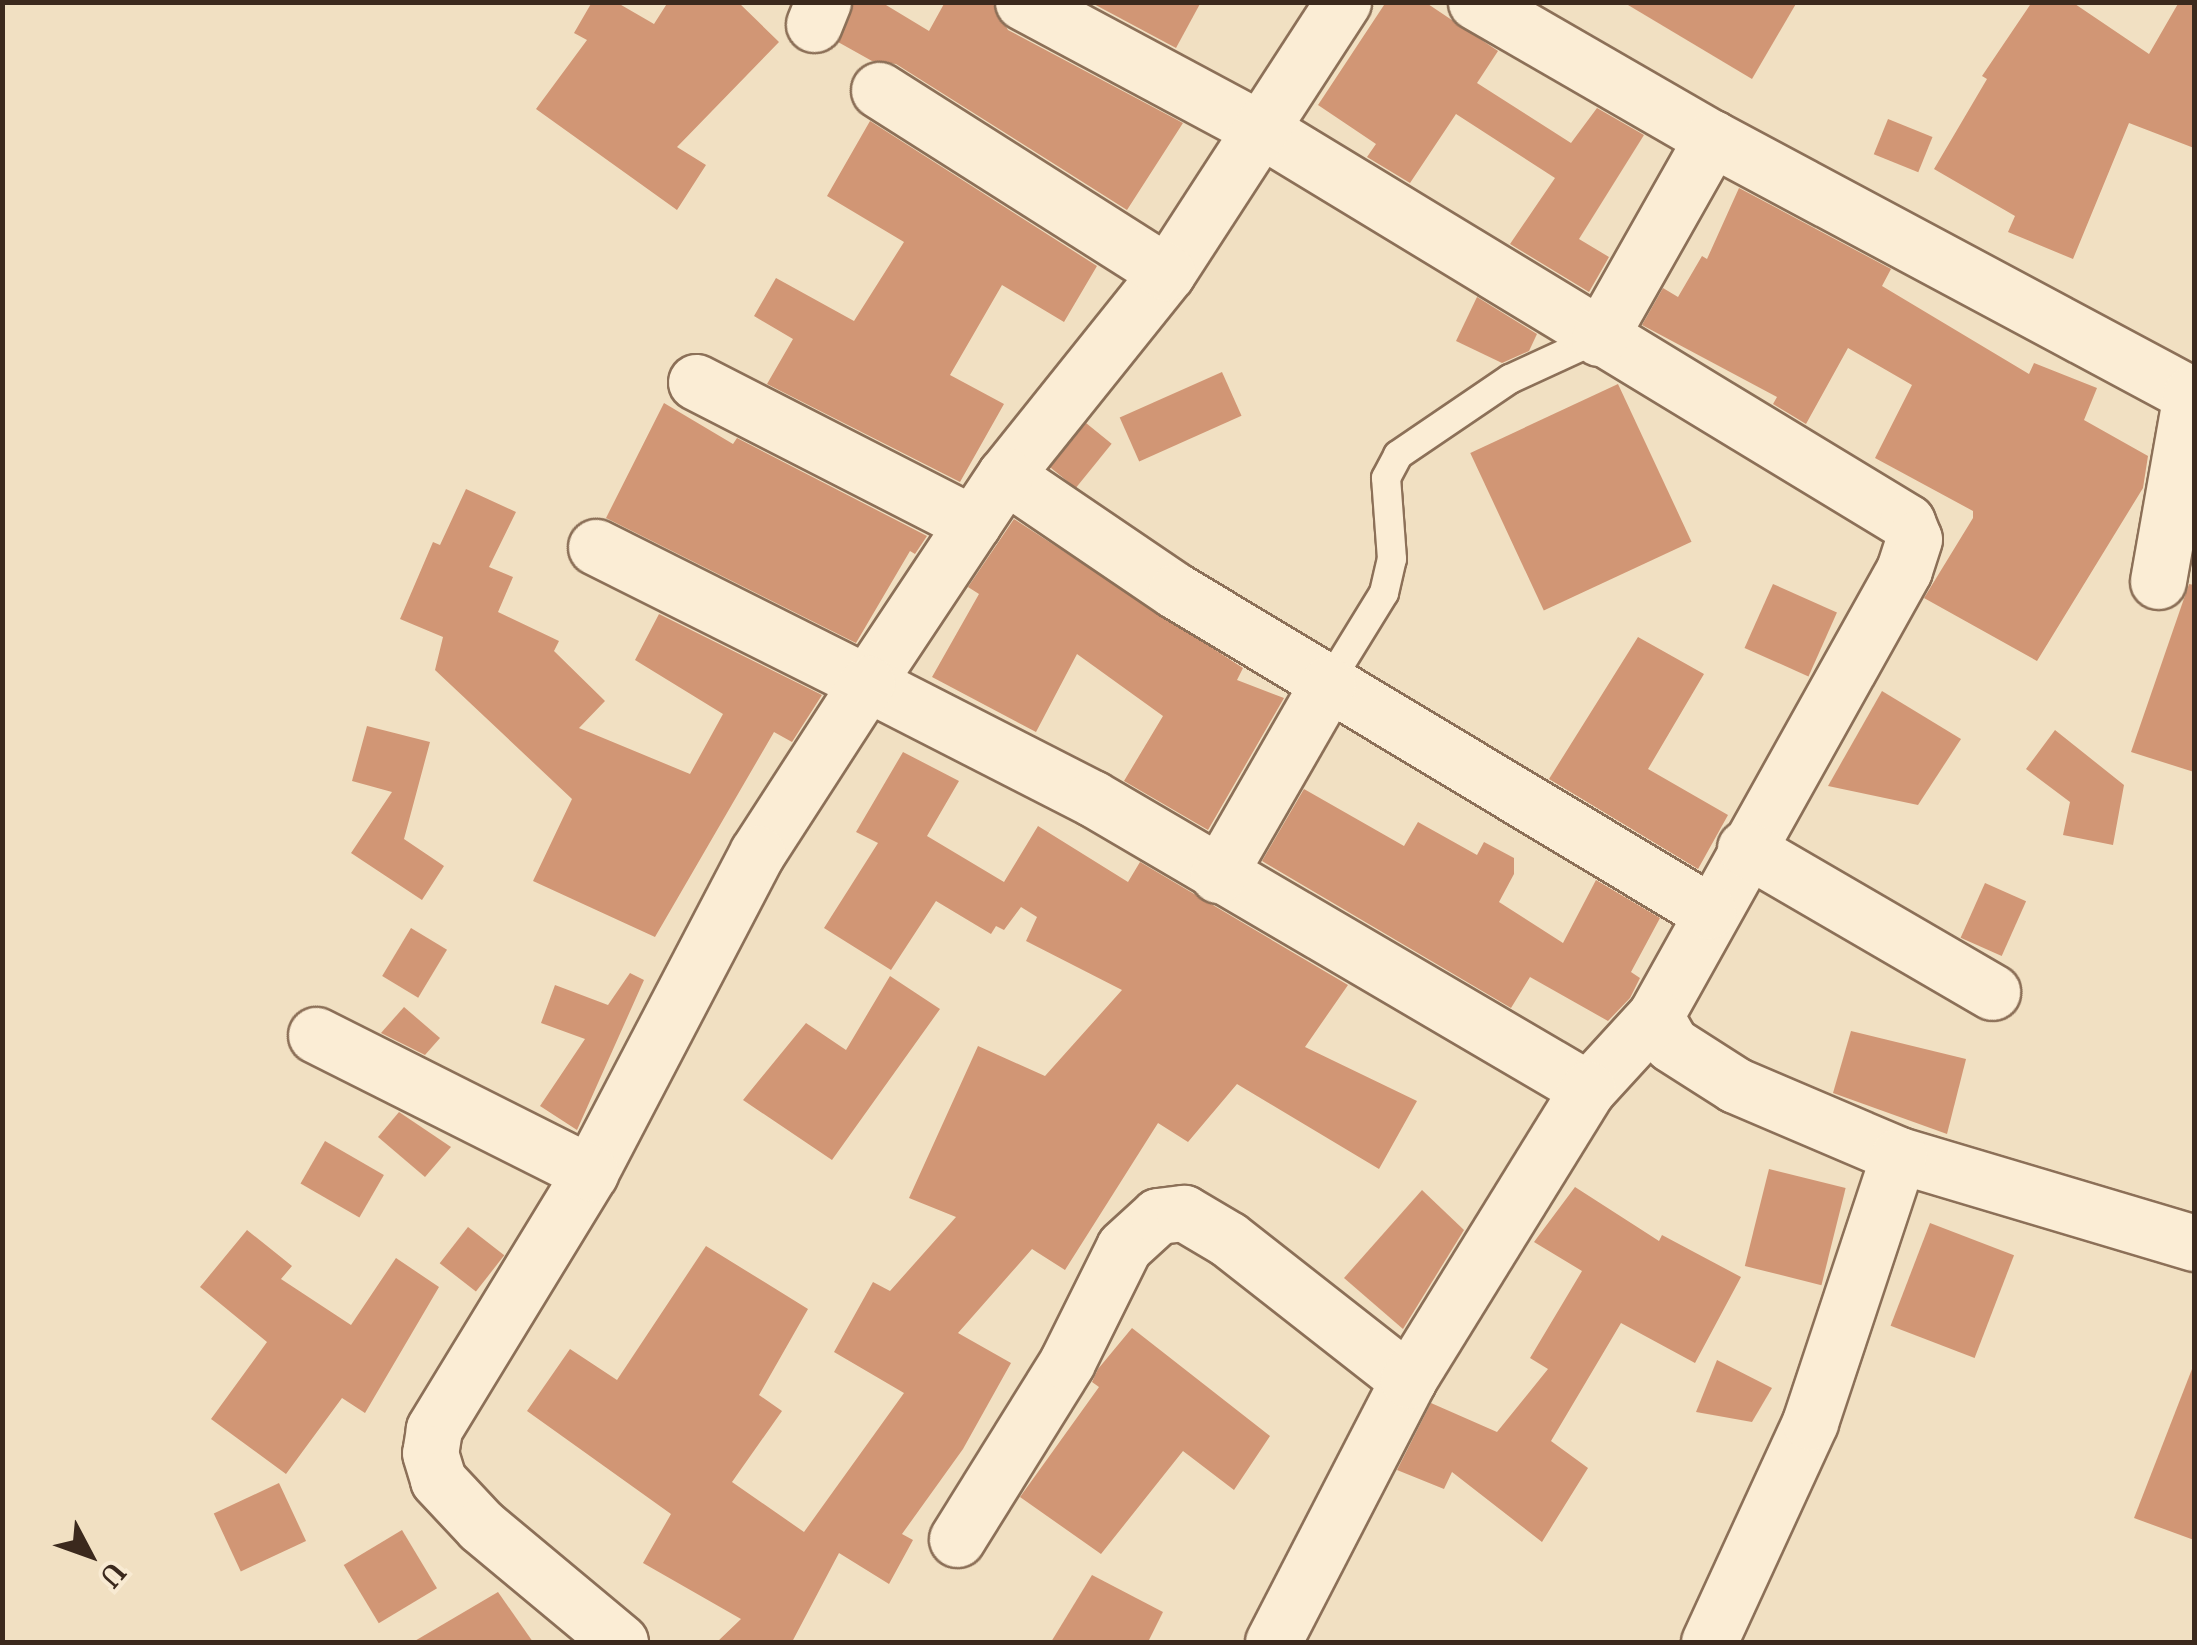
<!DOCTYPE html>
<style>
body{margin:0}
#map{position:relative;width:2197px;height:1645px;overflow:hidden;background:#f1e0c2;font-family:Merriweather,serif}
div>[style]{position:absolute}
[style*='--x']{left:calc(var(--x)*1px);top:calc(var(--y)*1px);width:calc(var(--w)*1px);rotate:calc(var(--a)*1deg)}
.building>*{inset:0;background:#d19675;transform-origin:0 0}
.roads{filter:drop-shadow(2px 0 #8c7058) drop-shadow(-2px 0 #8c7058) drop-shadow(0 2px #8c7058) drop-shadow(0 -2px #8c7058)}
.service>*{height:28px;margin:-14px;padding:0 14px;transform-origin:14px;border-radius:14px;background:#fbedd5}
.minor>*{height:55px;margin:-27.5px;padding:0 27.5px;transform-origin:27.5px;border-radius:27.5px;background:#fbedd5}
span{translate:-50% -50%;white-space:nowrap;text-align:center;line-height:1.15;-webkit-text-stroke:9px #f8ead2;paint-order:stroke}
.frame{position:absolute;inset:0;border:5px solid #3b291d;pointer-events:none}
.north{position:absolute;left:40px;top:1505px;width:100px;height:100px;-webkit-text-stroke:8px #f8ead2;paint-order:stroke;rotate:131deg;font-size:28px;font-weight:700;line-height:40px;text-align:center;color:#3b291d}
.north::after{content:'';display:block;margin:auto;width:35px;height:45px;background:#3b291d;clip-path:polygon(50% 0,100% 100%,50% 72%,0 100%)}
</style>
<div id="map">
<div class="building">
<i style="clip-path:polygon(592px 2px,616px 2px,654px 24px,668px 2px,738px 2px,779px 42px,677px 147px,706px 165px,677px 210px,536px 109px,587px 40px,574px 33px)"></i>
<i style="clip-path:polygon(854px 2px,881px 2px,929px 31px,945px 2px,992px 2px,1008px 30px,1183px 123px,1127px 210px,896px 64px,872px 61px,838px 42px)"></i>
<i style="clip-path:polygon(1090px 2px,1201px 2px,1176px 48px)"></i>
<i style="clip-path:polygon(1386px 2px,1425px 2px,1498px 51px,1477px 83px,1571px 143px,1597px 108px,1644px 135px,1579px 239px,1609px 257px,1589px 292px,1510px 244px,1555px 178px,1456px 114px,1410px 183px,1367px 157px,1376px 144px,1318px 105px)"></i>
<i style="clip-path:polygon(1623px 2px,1797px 2px,1752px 79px)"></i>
<i style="clip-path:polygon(2032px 2px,2072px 2px,2149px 54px,2179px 2px,2194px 2px,2194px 148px,2129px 123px,2073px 259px,2008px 232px,2015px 216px,1934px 169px,1987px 79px,1982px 76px)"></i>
<i style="left:1888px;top:119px;width:48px;height:38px;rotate:22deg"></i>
<i style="clip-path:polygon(870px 121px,1097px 266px,1064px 322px,1002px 285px,950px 375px,1004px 404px,960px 482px,767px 384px,793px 339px,754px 316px,776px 278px,854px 321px,904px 242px,827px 196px)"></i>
<i style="clip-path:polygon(1739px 188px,1891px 269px,1882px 286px,2029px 374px,2034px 363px,2097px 388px,2084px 420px,2148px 456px,2143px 488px,2037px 661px,1924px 598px,1973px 518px,1973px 511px,1875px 458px,1912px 385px,1848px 348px,1806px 424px,1773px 404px,1777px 397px,1642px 325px,1663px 288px,1678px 297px,1702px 256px,1707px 259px)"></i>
<i style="clip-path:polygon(1477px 297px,1537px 334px,1529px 351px,1502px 363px,1456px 341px)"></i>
<i style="left:1222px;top:372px;width:48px;height:112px;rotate:66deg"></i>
<i style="left:1618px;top:384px;width:174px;height:163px;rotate:65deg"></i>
<i style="clip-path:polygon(664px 403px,733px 444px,737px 438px,927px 536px,915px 554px,910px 551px,856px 643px,606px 518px)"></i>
<i style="left:1086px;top:423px;width:33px;height:57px;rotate:39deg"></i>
<i style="clip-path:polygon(466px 489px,516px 512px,489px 567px,513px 577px,498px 612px,559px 641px,554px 651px,605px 701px,579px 728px,690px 774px,723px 714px,635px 660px,659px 614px,822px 695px,792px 742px,774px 732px,655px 937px,533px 881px,572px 799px,435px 670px,443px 637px,400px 619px,433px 542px,440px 545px)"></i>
<i style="clip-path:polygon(1014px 519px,1243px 668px,1237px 680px,1284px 698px,1208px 830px,1124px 781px,1163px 716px,1077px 654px,1036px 732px,932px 677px,979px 594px,968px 587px)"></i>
<i style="left:1773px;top:584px;width:70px;height:70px;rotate:24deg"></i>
<i style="clip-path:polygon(2189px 584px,2194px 585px,2194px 772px,2131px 752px)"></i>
<i style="clip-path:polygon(1638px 637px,1704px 674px,1648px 769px,1728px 815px,1698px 869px,1549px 779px)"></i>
<i style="clip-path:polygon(1882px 691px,1961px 739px,1918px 805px,1828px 786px)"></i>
<i style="clip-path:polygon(367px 726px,430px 742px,404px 839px,444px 866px,422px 900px,351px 853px,392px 792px,352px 781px)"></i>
<i style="clip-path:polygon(2055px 730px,2124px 785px,2113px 845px,2063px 835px,2070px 802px,2026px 769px)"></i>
<i style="clip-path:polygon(903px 752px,959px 781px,927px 836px,1004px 882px,1038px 826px,1128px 882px,1140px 862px,1348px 985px,1305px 1047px,1417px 1101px,1379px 1169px,1237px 1084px,1188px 1142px,1158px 1123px,1065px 1270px,1032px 1249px,958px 1333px,1011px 1363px,963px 1449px,902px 1534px,913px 1540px,889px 1584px,839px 1553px,792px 1642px,717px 1642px,741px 1619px,643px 1563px,671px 1514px,527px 1411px,570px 1349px,617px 1380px,706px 1246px,808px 1309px,759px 1395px,782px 1411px,732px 1482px,804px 1532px,904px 1393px,834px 1352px,873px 1282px,890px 1291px,956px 1217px,909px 1198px,978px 1046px,1045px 1076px,1122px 990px,1026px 941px,1037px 917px,1021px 907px,1004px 930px,996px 926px,991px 934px,936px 901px,891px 970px,824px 928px,878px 843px,856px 832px)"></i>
<i style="clip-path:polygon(1304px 789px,1404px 846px,1418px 822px,1477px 855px,1484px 842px,1514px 858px,1514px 874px,1499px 902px,1563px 943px,1596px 880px,1660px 918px,1631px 972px,1640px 978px,1630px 998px,1608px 1021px,1530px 977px,1511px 1008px,1262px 861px)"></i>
<i style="left:1985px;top:883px;width:45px;height:60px;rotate:24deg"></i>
<i style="left:411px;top:928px;width:42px;height:56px;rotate:31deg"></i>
<i style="clip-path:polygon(630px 973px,644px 980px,577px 1130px,540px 1106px,585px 1039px,541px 1023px,555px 985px,608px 1005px)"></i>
<i style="clip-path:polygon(890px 976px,940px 1009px,832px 1160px,743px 1100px,806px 1023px,846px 1050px)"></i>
<i style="clip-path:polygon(404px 1007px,440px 1038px,425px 1055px,381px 1033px)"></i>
<i style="clip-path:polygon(1851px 1031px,1966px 1059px,1947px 1134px,1833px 1093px)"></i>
<i style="clip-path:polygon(399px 1112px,451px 1147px,425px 1177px,378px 1137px)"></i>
<i style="left:325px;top:1141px;width:68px;height:49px;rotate:30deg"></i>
<i style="left:1769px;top:1169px;width:79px;height:100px;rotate:14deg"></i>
<i style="clip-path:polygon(1575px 1187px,1659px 1241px,1662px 1235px,1741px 1277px,1695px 1363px,1621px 1323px,1551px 1441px,1588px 1468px,1542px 1542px,1452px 1472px,1444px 1489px,1397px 1470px,1431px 1403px,1497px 1432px,1548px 1369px,1530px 1358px,1582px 1271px,1534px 1242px)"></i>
<i style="clip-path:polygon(1422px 1190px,1464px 1230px,1403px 1329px,1344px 1278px)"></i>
<i style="left:1930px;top:1223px;width:90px;height:110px;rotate:21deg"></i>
<i style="left:468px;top:1227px;width:46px;height:46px;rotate:38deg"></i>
<i style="clip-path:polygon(247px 1230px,292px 1266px,281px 1279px,351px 1325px,396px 1258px,439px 1287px,365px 1413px,342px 1398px,286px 1474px,211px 1419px,267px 1342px,200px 1287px)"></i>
<i style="clip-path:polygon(1132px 1328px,1270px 1436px,1234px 1490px,1183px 1451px,1101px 1554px,1020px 1497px,1099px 1387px,1092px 1382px,1098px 1369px)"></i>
<i style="clip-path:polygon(1717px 1360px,1772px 1388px,1752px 1422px,1696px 1412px)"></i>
<i style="clip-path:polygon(2192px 1369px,2194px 1370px,2194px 1540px,2134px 1518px)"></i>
<i style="left:279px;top:1483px;width:64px;height:72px;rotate:65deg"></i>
<i style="left:402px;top:1530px;width:68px;height:68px;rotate:59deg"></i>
<i style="clip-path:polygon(1092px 1575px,1163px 1612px,1148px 1642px,1051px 1642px)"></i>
<i style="clip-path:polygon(498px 1592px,533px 1642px,413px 1642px)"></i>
</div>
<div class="roads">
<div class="service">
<i style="--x:1328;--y:684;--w:107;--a:-58.4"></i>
<i style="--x:1384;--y:593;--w:35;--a:-77"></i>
<i style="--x:1392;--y:559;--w:81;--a:-94.2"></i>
<i style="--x:1386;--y:478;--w:26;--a:-62"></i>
<i style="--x:1398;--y:455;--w:135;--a:-34.2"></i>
<i style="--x:1510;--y:379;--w:98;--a:-24.7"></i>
</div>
<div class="minor">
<i style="--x:1023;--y:2;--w:271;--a:28.2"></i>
<i style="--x:1262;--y:130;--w:755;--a:31.29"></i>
<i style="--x:1907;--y:522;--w:18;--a:68"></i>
<i style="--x:1914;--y:539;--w:33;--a:108"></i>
<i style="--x:1904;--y:570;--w:511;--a:119.17"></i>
<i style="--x:1655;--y:1016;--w:32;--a:60"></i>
<i style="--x:1671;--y:1044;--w:76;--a:32.6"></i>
<i style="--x:1735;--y:1085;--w:178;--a:23.1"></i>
<i style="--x:1899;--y:1155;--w:308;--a:16.6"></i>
<i style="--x:1343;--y:2;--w:323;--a:123"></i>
<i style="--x:1167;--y:273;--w:259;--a:128.7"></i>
<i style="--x:1005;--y:475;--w:207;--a:34.2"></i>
<i style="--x:1176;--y:591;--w:621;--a:31.03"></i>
<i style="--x:1476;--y:2;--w:272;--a:30"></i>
<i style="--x:1712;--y:138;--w:547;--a:28.16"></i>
<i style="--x:814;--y:24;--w:24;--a:-68"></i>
<i style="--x:879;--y:90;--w:341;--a:32.4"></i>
<i style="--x:1599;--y:338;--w:230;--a:-60.5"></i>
<i style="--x:696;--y:382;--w:311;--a:27.1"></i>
<i style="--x:1005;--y:475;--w:250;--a:123.6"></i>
<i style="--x:867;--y:683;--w:253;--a:27.1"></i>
<i style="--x:1092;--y:798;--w:575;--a:30.4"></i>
<i style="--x:1588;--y:1089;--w:99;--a:-47.5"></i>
<i style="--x:596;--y:547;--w:303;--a:26.6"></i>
<i style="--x:867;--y:683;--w:202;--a:122.9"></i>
<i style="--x:757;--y:853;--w:361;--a:117.6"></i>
<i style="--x:590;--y:1173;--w:300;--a:121.4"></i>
<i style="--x:434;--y:1429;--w:24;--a:99"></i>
<i style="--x:430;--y:1453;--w:28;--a:73"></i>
<i style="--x:438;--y:1480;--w:63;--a:46.9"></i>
<i style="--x:481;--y:1526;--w:181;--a:39.8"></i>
<i style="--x:2158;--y:581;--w:190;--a:-80"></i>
<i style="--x:1745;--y:848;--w:286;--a:30.2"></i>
<i style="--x:1218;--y:875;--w:220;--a:-60.1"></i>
<i style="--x:316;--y:1035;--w:307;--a:26.7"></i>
<i style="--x:957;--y:1539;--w:208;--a:-58.1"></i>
<i style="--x:1067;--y:1362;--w:128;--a:-63.6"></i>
<i style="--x:1124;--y:1247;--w:46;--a:-42.4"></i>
<i style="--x:1158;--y:1216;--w:26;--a:-7"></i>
<i style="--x:1184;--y:1213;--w:51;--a:30.6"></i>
<i style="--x:1228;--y:1239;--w:229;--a:38.1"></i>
<i style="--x:1273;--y:1642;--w:295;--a:-62.7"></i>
<i style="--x:1408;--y:1380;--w:342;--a:-58.3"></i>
<i style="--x:1709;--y:1642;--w:242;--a:-65.3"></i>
<i style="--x:1810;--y:1422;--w:281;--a:-71.6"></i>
</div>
</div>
<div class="frame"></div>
<div class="north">U</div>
</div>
